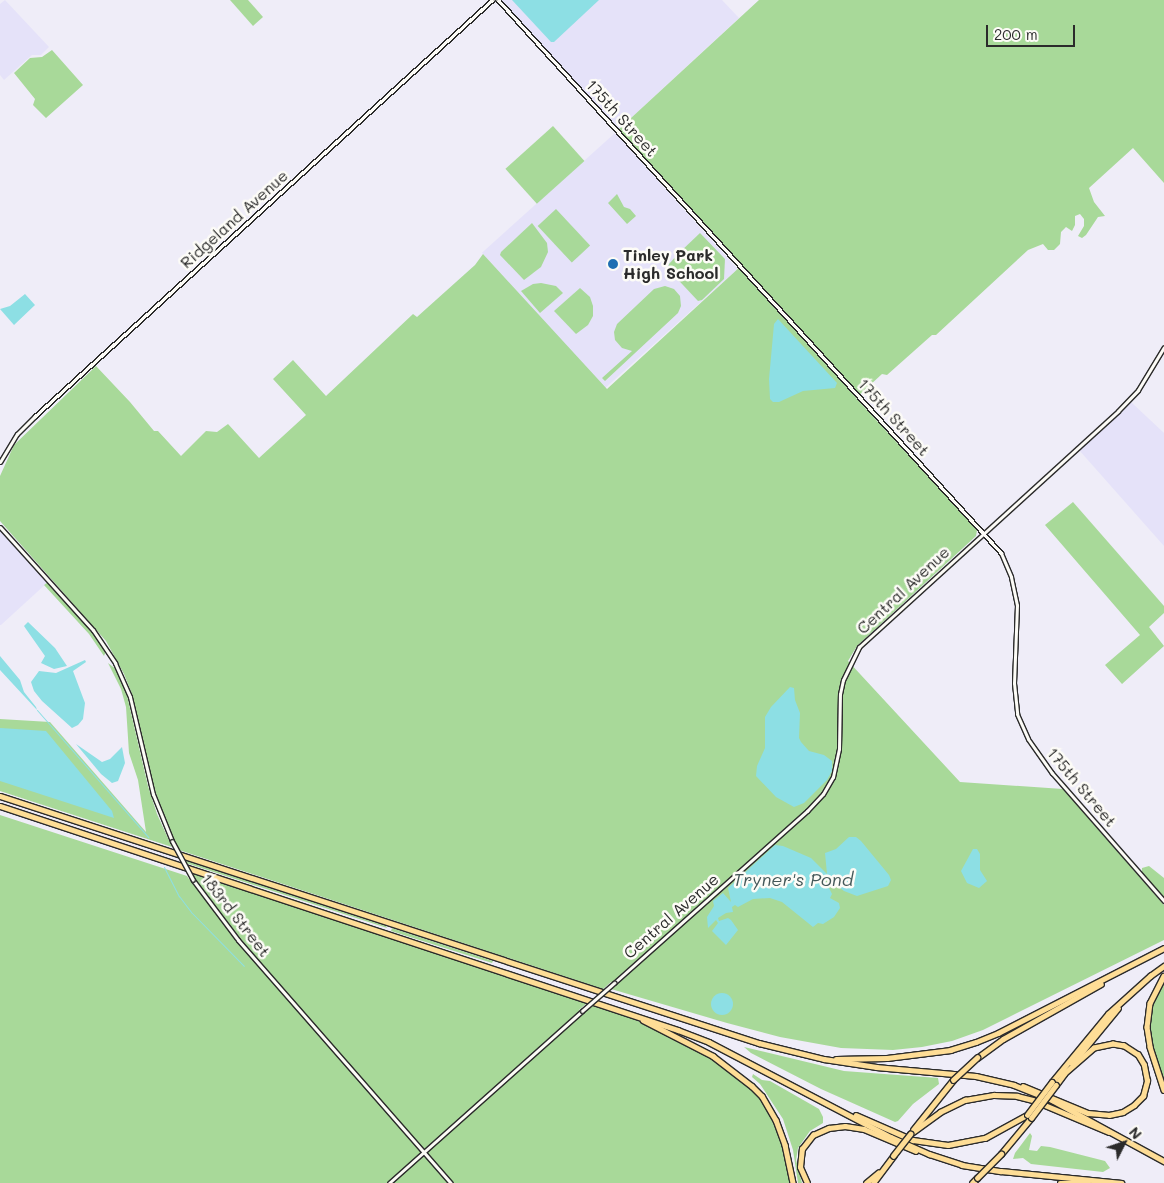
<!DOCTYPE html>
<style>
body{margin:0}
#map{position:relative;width:1164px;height:1183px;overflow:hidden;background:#efedf8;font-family:Mali,sans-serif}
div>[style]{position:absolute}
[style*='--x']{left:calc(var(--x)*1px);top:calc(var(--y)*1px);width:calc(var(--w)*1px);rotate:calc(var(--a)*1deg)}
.built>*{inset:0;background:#e5e2f9;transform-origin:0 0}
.green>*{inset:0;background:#a8d999;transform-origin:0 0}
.water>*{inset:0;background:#8ddfe4}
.round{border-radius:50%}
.stream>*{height:1px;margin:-0.5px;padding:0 0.5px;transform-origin:0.5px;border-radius:0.5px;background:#8ddfe4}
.roads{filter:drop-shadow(1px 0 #2b2b2b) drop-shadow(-1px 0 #2b2b2b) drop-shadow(0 1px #2b2b2b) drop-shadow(0 -1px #2b2b2b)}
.secondary>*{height:3px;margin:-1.5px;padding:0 1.5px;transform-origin:1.5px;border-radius:1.5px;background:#fdfcf7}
.highway>*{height:4.5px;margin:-2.25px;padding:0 2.25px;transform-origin:2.25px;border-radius:2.25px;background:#fedd96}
.bridges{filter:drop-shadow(1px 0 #2b2b2b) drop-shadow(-1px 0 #2b2b2b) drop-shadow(0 1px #2b2b2b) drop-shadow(0 -1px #2b2b2b)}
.secondary-bridge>*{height:3px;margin:-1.5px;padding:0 1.5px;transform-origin:1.5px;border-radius:1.5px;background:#fdfcf7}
.highway-bridge>*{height:4.5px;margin:-2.25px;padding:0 2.25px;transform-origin:2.25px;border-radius:2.25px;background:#fedd96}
.dots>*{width:14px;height:14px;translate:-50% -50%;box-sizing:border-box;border:2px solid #fdfcf7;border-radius:50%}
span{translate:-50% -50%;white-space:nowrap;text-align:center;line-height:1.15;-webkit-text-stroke:5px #fdfcf7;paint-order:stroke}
.street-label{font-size:16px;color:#2b2b2b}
.poi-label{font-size:16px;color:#2b2b2b;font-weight:700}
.left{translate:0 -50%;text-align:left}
.water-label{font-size:18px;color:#445859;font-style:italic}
.north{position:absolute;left:1099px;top:1118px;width:50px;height:50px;-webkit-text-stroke:4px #fdfcf7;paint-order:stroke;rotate:49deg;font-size:14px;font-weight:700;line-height:20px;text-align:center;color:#2b2b2b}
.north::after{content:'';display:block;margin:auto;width:18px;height:22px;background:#2b2b2b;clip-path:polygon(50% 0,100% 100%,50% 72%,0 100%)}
.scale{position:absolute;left:986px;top:25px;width:89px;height:22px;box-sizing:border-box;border:2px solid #2b2b2b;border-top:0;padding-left:6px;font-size:15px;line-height:18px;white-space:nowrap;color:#2b2b2b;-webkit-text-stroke:4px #fdfcf7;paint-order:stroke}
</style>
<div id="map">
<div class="built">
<i style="clip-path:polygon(5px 0,49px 47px,41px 55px,32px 55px,4px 80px,0 75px,0 4px)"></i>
<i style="clip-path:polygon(501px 0,722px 0,739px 18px,618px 130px)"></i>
<i style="left:615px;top:133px;width:183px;height:179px;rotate:48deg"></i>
<i style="clip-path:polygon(1131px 402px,1164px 433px,1164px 546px,1079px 450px)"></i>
<i style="clip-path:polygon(0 531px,48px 582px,1px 625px,0 625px)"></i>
</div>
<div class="green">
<i style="clip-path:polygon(230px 0,248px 0,263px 17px,253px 26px)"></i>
<i style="clip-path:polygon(759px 0,1164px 0,1164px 183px,1133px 148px,1089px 188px,1094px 202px,1105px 216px,1098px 217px,1086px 235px,1082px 238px,1078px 236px,1084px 226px,1084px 219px,1080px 214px,1075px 216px,1075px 225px,1072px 231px,1066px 227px,1061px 232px,1060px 244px,1054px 250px,1048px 250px,1043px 244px,1028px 250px,936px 335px,932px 335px,887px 375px,882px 374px,856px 398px,977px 530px,976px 536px,857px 646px,848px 661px,960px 782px,1063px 789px,1164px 905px,1164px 940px,983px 1030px,952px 1041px,922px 1047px,893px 1050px,841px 1048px,780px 1037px,727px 1023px,611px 989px,616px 984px,611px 982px,603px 989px,179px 850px,164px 818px,153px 784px,132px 694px,124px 674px,106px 641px,0 521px,0 476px,14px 445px,96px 366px,130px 402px,154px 431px,158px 431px,181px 456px,206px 431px,217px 432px,228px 424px,259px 458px,306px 415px,273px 379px,293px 360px,326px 396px,413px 314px,417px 317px,475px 265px,483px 254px,607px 389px,742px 265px,618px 130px)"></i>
<i style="clip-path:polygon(52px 50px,83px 85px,46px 118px,33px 105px,35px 99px,14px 73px,30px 58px,42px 57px)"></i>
<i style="left:553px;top:126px;width:47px;height:64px;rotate:48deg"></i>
<i style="clip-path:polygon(617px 194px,624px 207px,630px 209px,636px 216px,627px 224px,608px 203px)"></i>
<i style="left:556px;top:209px;width:50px;height:25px;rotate:47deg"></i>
<i style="clip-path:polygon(532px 223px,547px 243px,548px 252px,541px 267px,524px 280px,500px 255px,501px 252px)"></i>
<i style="clip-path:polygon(700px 233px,725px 259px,724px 279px,702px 300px,698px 301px,668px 269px,669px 264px,679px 253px)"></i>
<i style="clip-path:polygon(541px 283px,556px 286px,563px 293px,540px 313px,521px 291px,533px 284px)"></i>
<i style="clip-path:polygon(665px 286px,674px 289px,680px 296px,681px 306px,678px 313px,605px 381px,602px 378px,632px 351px,622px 348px,615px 340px,614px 332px,617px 324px,654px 289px)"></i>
<i style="clip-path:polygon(580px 288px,590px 297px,593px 306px,593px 316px,588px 325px,576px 334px,554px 311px)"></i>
<i style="clip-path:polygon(1073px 502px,1164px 606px,1164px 613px,1149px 627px,1164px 646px,1122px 684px,1105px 665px,1140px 635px,1045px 525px)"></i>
<i style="clip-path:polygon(48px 582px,92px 630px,106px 651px,104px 656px,89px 634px,44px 585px)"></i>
<i style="clip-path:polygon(108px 663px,117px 670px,126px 691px,148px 786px,157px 814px,172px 847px,0 791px,0 719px,50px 722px,146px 832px,138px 780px,129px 753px,126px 707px,121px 689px)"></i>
<i style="clip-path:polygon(0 815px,187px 876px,189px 879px,196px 881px,192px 873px,587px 1003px,579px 1010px,585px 1012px,594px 1004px,656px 1028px,694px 1047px,753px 1089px,764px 1102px,780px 1136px,786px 1155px,791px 1183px,0 1183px)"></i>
<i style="clip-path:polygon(184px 860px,386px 926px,387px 928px,186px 863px)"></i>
<i style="clip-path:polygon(1149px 866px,1164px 878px,1164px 898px,1142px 873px,1142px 868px)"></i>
<i style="clip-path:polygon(392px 928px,493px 961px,492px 963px,391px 931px)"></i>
<i style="clip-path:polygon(1164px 981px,1164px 1081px,1150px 1041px,1149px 1029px,1150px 1011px,1155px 997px)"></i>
<i style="clip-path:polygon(744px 1047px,844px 1071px,938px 1078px,939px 1084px,913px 1104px,898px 1121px,895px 1122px,821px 1089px,751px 1053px)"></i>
<i style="clip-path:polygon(753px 1074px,762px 1080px,770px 1081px,819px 1109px,823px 1117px,823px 1123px,810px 1131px,798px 1148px,796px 1160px,802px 1183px,798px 1183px,793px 1150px,783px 1119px,760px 1084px,752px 1077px)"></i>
<i style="clip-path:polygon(1030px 1133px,1032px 1136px,1029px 1150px,1037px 1151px,1041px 1146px,1050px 1147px,1105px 1161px,1110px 1168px,1103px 1172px,1031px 1164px,1023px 1158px,1013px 1159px,1015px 1153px)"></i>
</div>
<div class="water">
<i style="clip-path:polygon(512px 0,599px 0,554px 42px,551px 42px)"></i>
<i style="clip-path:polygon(25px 294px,35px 305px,14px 325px,0 309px,10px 306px)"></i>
<i style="clip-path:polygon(778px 319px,837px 383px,835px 388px,803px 391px,779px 402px,773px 402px,770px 399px,769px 379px,774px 324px)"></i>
<i style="clip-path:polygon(28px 622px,55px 648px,67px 666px,54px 669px,41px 663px,45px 656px,26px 629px,24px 626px)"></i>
<i style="clip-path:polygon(0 656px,20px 680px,24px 692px,36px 707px,37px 710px,0 670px)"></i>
<i style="clip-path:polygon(85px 660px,86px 662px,73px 671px,85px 703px,83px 719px,78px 725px,72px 728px,42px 701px,34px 691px,31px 682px,39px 671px,56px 673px)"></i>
<i style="clip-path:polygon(790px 687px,794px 688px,795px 700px,800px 713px,799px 738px,801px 742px,809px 751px,824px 755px,832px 761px,832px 771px,827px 780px,804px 803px,794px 807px,776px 797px,756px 776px,757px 766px,765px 748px,765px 717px,771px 707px)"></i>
<i style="clip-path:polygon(0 728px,46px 731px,112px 811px,114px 818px,0 781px)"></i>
<i style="clip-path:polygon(76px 744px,102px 762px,110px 759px,122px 747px,125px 763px,118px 781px,112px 783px,101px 774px)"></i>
<i style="clip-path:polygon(849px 837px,856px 837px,861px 841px,889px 875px,891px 880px,888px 886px,857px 896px,844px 891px,822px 874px,832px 894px,830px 898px,839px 903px,840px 908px,834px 917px,823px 924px,818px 923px,813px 927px,782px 902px,770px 898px,753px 899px,738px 907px,735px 905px,732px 907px,733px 912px,726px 913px,718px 918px,719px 921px,728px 918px,731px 920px,738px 930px,726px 945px,712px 931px,718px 923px,716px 920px,708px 928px,707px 917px,714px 906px,713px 901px,723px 893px,731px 902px,728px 888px,775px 845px,783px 846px,811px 858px,827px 874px,825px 853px,836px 849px)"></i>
<i style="clip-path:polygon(973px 849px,977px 849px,980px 854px,980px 870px,987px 881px,979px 888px,967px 883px,961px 871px)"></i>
<i class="round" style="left:711px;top:993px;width:22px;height:22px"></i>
</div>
<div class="stream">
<i style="--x:37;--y:710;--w:169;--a:48.8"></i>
<i style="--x:164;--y:867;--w:33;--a:63"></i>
<i style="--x:179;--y:896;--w:21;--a:53"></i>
<i style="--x:192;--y:913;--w:74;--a:45.5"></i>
</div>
<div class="roads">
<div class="secondary">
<i style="--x:498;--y:0;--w:748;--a:47.71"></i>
<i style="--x:1001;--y:553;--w:26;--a:67"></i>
<i style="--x:1011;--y:577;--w:29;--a:78"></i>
<i style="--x:1017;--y:605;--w:78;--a:92.2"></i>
<i style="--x:1014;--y:683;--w:31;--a:84"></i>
<i style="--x:1017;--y:714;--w:27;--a:66"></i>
<i style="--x:1028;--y:739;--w:42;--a:54.8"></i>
<i style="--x:1052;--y:773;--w:170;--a:48.8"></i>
<i style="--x:0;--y:462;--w:33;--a:-59"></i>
<i style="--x:17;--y:434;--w:25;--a:-45"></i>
<i style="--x:35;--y:416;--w:618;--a:-42.31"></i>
<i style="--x:0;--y:527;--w:139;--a:47.9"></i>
<i style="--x:93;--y:630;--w:40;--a:56"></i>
<i style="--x:115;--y:663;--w:37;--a:66"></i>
<i style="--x:130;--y:697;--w:100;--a:76.7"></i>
<i style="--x:153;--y:794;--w:51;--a:68"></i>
<i style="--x:193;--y:880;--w:75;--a:53.1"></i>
<i style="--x:238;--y:940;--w:323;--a:48.8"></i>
<i style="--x:614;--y:983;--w:259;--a:-41.7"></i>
<i style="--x:807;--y:811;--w:23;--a:-47"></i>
<i style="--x:823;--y:794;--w:20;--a:-60"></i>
<i style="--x:833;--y:777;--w:29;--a:-78"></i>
<i style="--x:839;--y:749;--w:55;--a:-89"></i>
<i style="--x:840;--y:694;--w:14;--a:-78"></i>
<i style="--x:843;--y:680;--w:37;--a:-64"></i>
<i style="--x:859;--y:647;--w:350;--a:-42.3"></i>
<i style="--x:1118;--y:411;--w:29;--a:-46"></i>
<i style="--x:1138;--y:390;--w:50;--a:-58.8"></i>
<i style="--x:389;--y:1183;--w:259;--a:-41.7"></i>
</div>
<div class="highway">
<i style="--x:0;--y:796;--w:798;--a:18.03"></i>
<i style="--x:759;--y:1043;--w:67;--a:13.8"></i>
<i style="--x:824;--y:1059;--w:53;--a:8.7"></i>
<i style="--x:876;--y:1067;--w:100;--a:5.1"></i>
<i style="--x:976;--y:1076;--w:39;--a:13"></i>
<i style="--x:1014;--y:1085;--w:41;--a:21.5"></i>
<i style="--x:1052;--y:1100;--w:128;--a:28.6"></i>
<i style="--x:0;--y:806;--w:714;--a:18.28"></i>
<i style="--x:678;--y:1030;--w:33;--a:21"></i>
<i style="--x:709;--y:1042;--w:205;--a:27.6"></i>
<i style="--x:891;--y:1137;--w:42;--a:24.1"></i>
<i style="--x:929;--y:1154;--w:35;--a:18"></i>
<i style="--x:962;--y:1165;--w:39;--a:9"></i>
<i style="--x:1001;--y:1171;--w:121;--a:5.7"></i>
<i style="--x:1164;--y:976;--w:30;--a:117"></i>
<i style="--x:1150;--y:1003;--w:24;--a:97"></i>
<i style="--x:1147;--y:1027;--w:20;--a:81"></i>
<i style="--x:1150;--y:1047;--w:45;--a:72"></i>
<i style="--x:643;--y:1020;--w:79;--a:27.2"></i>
<i style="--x:713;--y:1056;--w:49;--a:37.6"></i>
<i style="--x:752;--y:1086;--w:14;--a:45"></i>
<i style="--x:762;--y:1096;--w:28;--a:60"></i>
<i style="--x:776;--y:1120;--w:27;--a:70"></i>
<i style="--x:785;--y:1145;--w:39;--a:78"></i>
<i style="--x:977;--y:1058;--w:32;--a:-36"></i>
<i style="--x:1003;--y:1039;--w:112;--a:-29.3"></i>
<i style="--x:836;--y:1059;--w:51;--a:-1.1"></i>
<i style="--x:887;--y:1058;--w:64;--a:-7.2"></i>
<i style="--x:950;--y:1050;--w:27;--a:-17"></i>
<i style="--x:976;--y:1042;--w:24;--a:-22"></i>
<i style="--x:998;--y:1033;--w:186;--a:-27.1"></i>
<i style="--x:1072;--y:1064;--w:72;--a:-50.6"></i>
<i style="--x:1052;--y:1082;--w:88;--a:-50.5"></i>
<i style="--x:1108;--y:1014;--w:57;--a:-42.1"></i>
<i style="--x:1150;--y:976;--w:17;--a:-36"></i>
<i style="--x:1056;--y:1085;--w:14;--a:-54"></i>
<i style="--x:1023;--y:1086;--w:70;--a:22.6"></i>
<i style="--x:1088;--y:1113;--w:21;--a:5"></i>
<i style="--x:1109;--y:1115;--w:14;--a:-12"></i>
<i style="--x:1123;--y:1112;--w:13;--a:-32"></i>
<i style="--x:1134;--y:1105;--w:13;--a:-45"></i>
<i style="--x:1143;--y:1096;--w:16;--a:-75"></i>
<i style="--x:1147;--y:1081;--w:16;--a:-101"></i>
<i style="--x:1144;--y:1065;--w:12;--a:-121"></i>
<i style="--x:1138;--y:1055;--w:17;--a:-147"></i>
<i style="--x:1124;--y:1046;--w:11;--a:-170"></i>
<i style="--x:1113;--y:1044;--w:19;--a:168"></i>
<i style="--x:1094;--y:1048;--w:41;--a:138.9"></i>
<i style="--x:856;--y:1115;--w:62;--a:23.7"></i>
<i style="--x:913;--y:1140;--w:35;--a:8"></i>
<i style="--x:948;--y:1145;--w:38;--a:-11"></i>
<i style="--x:985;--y:1138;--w:48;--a:-28.7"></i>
<i style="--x:913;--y:1130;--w:64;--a:-51.3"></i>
<i style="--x:910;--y:1134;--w:37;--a:-36"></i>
<i style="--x:940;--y:1112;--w:28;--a:-26"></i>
<i style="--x:965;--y:1100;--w:29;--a:-10"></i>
<i style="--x:994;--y:1095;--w:23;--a:2"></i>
<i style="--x:1017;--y:1096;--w:16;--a:14"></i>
<i style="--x:1033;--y:1100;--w:82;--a:22.8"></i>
<i style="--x:1001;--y:1154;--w:47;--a:-50.2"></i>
<i style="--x:807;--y:1183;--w:17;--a:-114"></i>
<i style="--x:800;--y:1167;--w:18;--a:-84"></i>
<i style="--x:802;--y:1149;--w:18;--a:-52"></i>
<i style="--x:813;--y:1135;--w:17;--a:-24"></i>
<i style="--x:829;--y:1128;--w:16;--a:-7"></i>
<i style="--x:845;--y:1126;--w:19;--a:9"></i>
<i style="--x:864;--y:1129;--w:56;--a:22.9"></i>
<i style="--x:866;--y:1183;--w:16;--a:-40"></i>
<i style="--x:873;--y:1183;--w:34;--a:-53"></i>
<i style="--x:972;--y:1183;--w:7;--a:-45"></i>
<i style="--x:1060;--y:1183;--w:29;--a:0"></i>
</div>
</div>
<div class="bridges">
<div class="secondary-bridge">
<i style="--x:172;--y:841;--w:44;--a:61.7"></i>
<i style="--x:582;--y:1011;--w:43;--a:-41.2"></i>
</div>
<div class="highway-bridge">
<i style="--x:953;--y:1080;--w:33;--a:-43"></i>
<i style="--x:1027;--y:1115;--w:41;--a:-52.9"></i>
<i style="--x:1031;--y:1118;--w:41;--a:-52.9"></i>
<i style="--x:893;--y:1156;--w:28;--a:-52"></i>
<i style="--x:977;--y:1178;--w:34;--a:-45"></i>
</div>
</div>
<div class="dots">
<i style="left:613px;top:264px;background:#1f6fb2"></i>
</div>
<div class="street-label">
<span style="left:622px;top:118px;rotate:48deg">175th Street</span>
<span style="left:234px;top:219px;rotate:-42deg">Ridgeland Avenue</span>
<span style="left:894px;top:417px;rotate:48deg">175th Street</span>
<span style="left:903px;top:590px;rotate:-43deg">Central Avenue</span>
<span style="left:1082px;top:787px;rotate:50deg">175th Street</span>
<span style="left:236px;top:915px;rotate:52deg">183rd Street</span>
<span style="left:671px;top:916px;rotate:-41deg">Central Avenue</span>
</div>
<div class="poi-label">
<span class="left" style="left:623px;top:264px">Tinley Park<br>High School</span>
</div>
<div class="water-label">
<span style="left:793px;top:879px">Tryner's Pond</span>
</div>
<div class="north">N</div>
<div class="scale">200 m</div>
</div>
